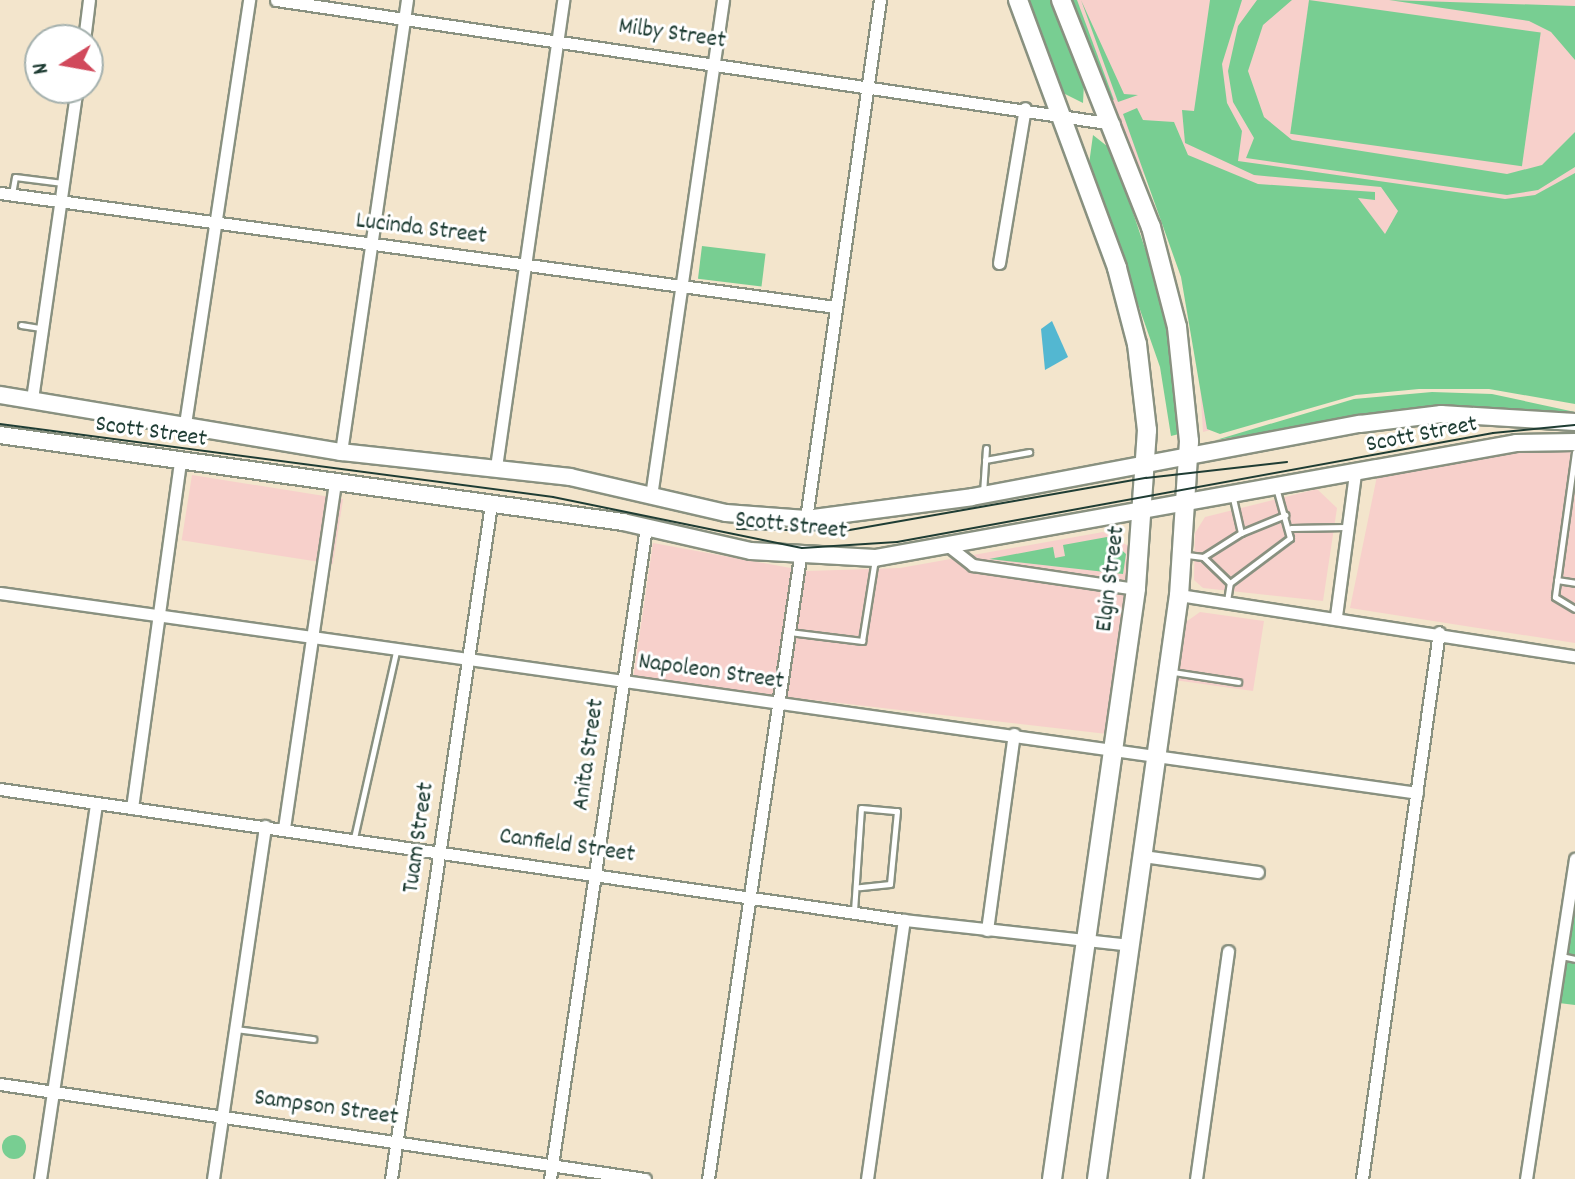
<!DOCTYPE html>
<style>
body{margin:0}
#map{position:relative;width:1575px;height:1179px;overflow:hidden;background:#f3e5cc;font-family:Dekko,sans-serif}
div>[style]{position:absolute}
[style*='--x']{left:calc(var(--x)*1px);top:calc(var(--y)*1px);width:calc(var(--w)*1px);rotate:calc(var(--a)*1deg)}
.built>*{inset:0;background:#f7d0cb;transform-origin:0 0}
.green>*{inset:0;background:#78ce92;transform-origin:0 0}
.round{border-radius:50%}
.water>*{inset:0;background:#53b7d1}
.roads{filter:drop-shadow(2px 0 #899180) drop-shadow(-2px 0 #899180) drop-shadow(0 2px #899180) drop-shadow(0 -2px #899180)}
.lane>*{height:5px;margin:-2.5px;padding:0 2.5px;transform-origin:2.5px;border-radius:2.5px;background:#fff}
.street>*{height:11px;margin:-5.5px;padding:0 5.5px;transform-origin:5.5px;border-radius:5.5px;background:#fff}
.secondary>*{height:16px;margin:-8px;padding:0 8px;transform-origin:8px;border-radius:8px;background:#fff}
.primary>*{height:18px;margin:-9px;padding:0 9px;transform-origin:9px;border-radius:9px;background:#fff}
.tram>*{height:2px;margin:-1px;padding:0 1px;transform-origin:1px;border-radius:1px;background:#1f3d34}
span{translate:-50% -50%;white-space:nowrap;text-align:center;line-height:1.15;-webkit-text-stroke:6px #fff;paint-order:stroke}
.street-label{font-size:24px;color:#1f3d34}
.north{position:absolute;left:24px;top:24px;width:80px;height:80px;box-sizing:border-box;background:#fff;border:2px solid #a5b1ae;border-radius:50%;rotate:259deg;font-size:22px;font-weight:700;line-height:32px;text-align:center;color:#1f3d34}
.north::after{content:'';display:block;margin:auto;width:28px;height:36px;background:#d1495b;clip-path:polygon(50% 0,100% 100%,50% 72%,0 100%)}
</style>
<div id="map">
<div class="built">
<i style="clip-path:polygon(1070px 0,1575px 0,1575px 391px,1434px 385px,1347px 394px,1203px 432px,1198px 353px,1181px 277px,1153px 186px,1136px 165px)"></i>
<i style="clip-path:polygon(1575px 449px,1575px 643px,1350px 608px,1377px 476px,1519px 450px)"></i>
<i style="left:192px;top:475px;width:153px;height:66px;rotate:9deg"></i>
<i style="clip-path:polygon(1317px 489px,1337px 508px,1323px 601px,1203px 588px,1194px 580px,1195px 533px,1205px 517px)"></i>
<i style="clip-path:polygon(1103px 532px,1132px 548px,1107px 734px,633px 679px,653px 543px,807px 571px,900px 568px)"></i>
<i style="clip-path:polygon(1200px 612px,1264px 621px,1253px 691px,1174px 680px,1183px 624px)"></i>
</div>
<div class="green">
<i style="clip-path:polygon(1021px 0,1053px 0,1084px 83px,1083px 103px,1059px 91px)"></i>
<i style="clip-path:polygon(1070px 0,1077px 0,1114px 100px,1109px 98px)"></i>
<i style="clip-path:polygon(1081px 0,1124px 94px,1138px 95px,1118px 102px)"></i>
<i style="clip-path:polygon(1210px 0,1242px 0,1222px 64px,1227px 103px,1242px 131px,1238px 161px,1505px 199px,1535px 195px,1575px 173px,1575px 404px,1489px 389px,1419px 389px,1356px 395px,1220px 434px,1207px 429px,1181px 277px,1123px 114px,1137px 108px,1143px 120px,1174px 122px,1188px 155px,1258px 184px,1375px 192px,1375px 200px,1358px 198px,1385px 234px,1398px 211px,1381px 187px,1254px 175px,1185px 143px,1182px 110px,1194px 111px)"></i>
<i style="clip-path:polygon(1257px 0,1292px 0,1263px 25px,1248px 71px,1264px 117px,1292px 140px,1507px 174px,1542px 165px,1575px 132px,1575px 167px,1538px 190px,1507px 195px,1246px 158px,1254px 138px,1233px 102px,1228px 71px,1238px 26px)"></i>
<i style="left:1309px;top:0;width:234px;height:135px;rotate:8deg"></i>
<i style="clip-path:polygon(1389px 0,1575px 6px,1575px 60px,1551px 32px,1529px 21px)"></i>
<i style="clip-path:polygon(1093px 135px,1112px 150px,1165px 308px,1179px 434px,1171px 436px,1160px 367px,1089px 164px)"></i>
<i style="left:702px;top:246px;width:64px;height:33px;rotate:7deg"></i>
<i style="clip-path:polygon(1432px 392px,1492px 394px,1575px 412px,1473px 409px,1356px 418px,1216px 440px,1354px 399px)"></i>
<i style="clip-path:polygon(1107px 537px,1126px 554px,1123px 574px,989px 559px,1053px 547px,1055px 558px,1065px 556px,1063px 545px)"></i>
<i style="clip-path:polygon(1575px 900px,1575px 1005px,1559px 1003px)"></i>
<i class="round" style="left:2px;top:1135px;width:24px;height:24px"></i>
</div>
<div class="water">
<i style="clip-path:polygon(1052px 321px,1068px 357px,1045px 370px,1041px 329px)"></i>
</div>
<div class="roads">
<div class="lane">
<i style="--x:12;--y:194;--w:17;--a:-80"></i>
<i style="--x:15;--y:177;--w:48;--a:7.1"></i>
<i style="--x:21;--y:325;--w:20;--a:9"></i>
<i style="--x:1575;--y:452;--w:146;--a:97.9"></i>
<i style="--x:1555;--y:597;--w:23;--a:31"></i>
<i style="--x:985;--y:460;--w:45;--a:-10.3"></i>
<i style="--x:983;--y:493;--w:45;--a:-86.2"></i>
<i style="--x:1291;--y:528;--w:55;--a:-1"></i>
<i style="--x:1241;--y:533;--w:48;--a:-22.2"></i>
<i style="--x:1187;--y:555;--w:16;--a:7"></i>
<i style="--x:1203;--y:557;--w:45;--a:-32.3"></i>
<i style="--x:1241;--y:533;--w:35;--a:-103"></i>
<i style="--x:1203;--y:557;--w:37;--a:44"></i>
<i style="--x:1557;--y:580;--w:18;--a:9"></i>
<i style="--x:1227;--y:601;--w:18;--a:-81"></i>
<i style="--x:1230;--y:583;--w:75;--a:-36.9"></i>
<i style="--x:1290;--y:538;--w:49;--a:-105.5"></i>
<i style="--x:789;--y:632;--w:74;--a:7"></i>
<i style="--x:862;--y:641;--w:83;--a:-81"></i>
<i style="--x:1173;--y:672;--w:66;--a:8.7"></i>
<i style="--x:354;--y:838;--w:191;--a:-77.3"></i>
<i style="--x:854;--y:911;--w:103;--a:-86.1"></i>
<i style="--x:861;--y:808;--w:36;--a:5"></i>
<i style="--x:897;--y:811;--w:73;--a:95.5"></i>
<i style="--x:890;--y:884;--w:31;--a:174"></i>
<i style="--x:1561;--y:956;--w:14;--a:12"></i>
<i style="--x:236;--y:1029;--w:78;--a:7.4"></i>
</div>
<div class="street">
<i style="--x:276;--y:0;--w:847;--a:8.42"></i>
<i style="--x:84;--y:40;--w:40;--a:-82.9"></i>
<i style="--x:0;--y:193;--w:844;--a:7.77"></i>
<i style="--x:999;--y:263;--w:157;--a:-80.5"></i>
<i style="--x:32;--y:399;--w:314;--a:-81.8"></i>
<i style="--x:185;--y:424;--w:429;--a:-81.4"></i>
<i style="--x:341;--y:452;--w:457;--a:-81.7"></i>
<i style="--x:496;--y:467;--w:472;--a:-81.8"></i>
<i style="--x:651;--y:496;--w:501;--a:-81.74"></i>
<i style="--x:806;--y:519;--w:524;--a:-81.89"></i>
<i style="--x:951;--y:548;--w:28;--a:38"></i>
<i style="--x:973;--y:565;--w:165;--a:8.4"></i>
<i style="--x:0;--y:593;--w:1431;--a:8.03"></i>
<i style="--x:1179;--y:595;--w:401;--a:8.8"></i>
<i style="--x:1336;--y:616;--w:143;--a:-82.4"></i>
<i style="--x:0;--y:789;--w:913;--a:8.25"></i>
<i style="--x:904;--y:920;--w:226;--a:6.3"></i>
<i style="--x:132;--y:808;--w:350;--a:-82.1"></i>
<i style="--x:284;--y:828;--w:349;--a:-81.6"></i>
<i style="--x:1143;--y:856;--w:116;--a:7.9"></i>
<i style="--x:987;--y:930;--w:198;--a:-82.2"></i>
<i style="--x:0;--y:1084;--w:652;--a:8.38"></i>
<i style="--x:40;--y:1179;--w:379;--a:-81.5"></i>
<i style="--x:213;--y:1179;--w:357;--a:-81.6"></i>
<i style="--x:391;--y:1179;--w:682;--a:-81.57"></i>
<i style="--x:550;--y:1179;--w:659;--a:-81.62"></i>
<i style="--x:708;--y:1179;--w:629;--a:-81.59"></i>
<i style="--x:867;--y:1179;--w:262;--a:-81.9"></i>
<i style="--x:1196;--y:1179;--w:230;--a:-82"></i>
<i style="--x:1362;--y:1179;--w:552;--a:-81.99"></i>
<i style="--x:1526;--y:1179;--w:324;--a:-81.3"></i>
</div>
<div class="secondary">
<i style="--x:0;--y:395;--w:346;--a:9.5"></i>
<i style="--x:341;--y:452;--w:230;--a:6.2"></i>
<i style="--x:570;--y:477;--w:160;--a:13"></i>
<i style="--x:726;--y:513;--w:80;--a:4.3"></i>
<i style="--x:806;--y:519;--w:167;--a:-7.5"></i>
<i style="--x:972;--y:497;--w:395;--a:-10.7"></i>
<i style="--x:1360;--y:424;--w:82;--a:-7"></i>
<i style="--x:1441;--y:414;--w:134;--a:3.4"></i>
<i style="--x:0;--y:435;--w:629;--a:7.95"></i>
<i style="--x:623;--y:522;--w:131;--a:12.8"></i>
<i style="--x:751;--y:551;--w:124;--a:3.2"></i>
<i style="--x:875;--y:558;--w:651;--a:-10.17"></i>
<i style="--x:1516;--y:443;--w:59;--a:-1"></i>
</div>
<div class="primary">
<i style="--x:1018;--y:0;--w:286;--a:69.7"></i>
<i style="--x:1117;--y:268;--w:79;--a:75.3"></i>
<i style="--x:1137;--y:344;--w:87;--a:83.4"></i>
<i style="--x:1147;--y:430;--w:159;--a:94"></i>
<i style="--x:1136;--y:589;--w:596;--a:98.1"></i>
<i style="--x:1061;--y:0;--w:244;--a:68.4"></i>
<i style="--x:1151;--y:227;--w:103;--a:75.4"></i>
<i style="--x:1177;--y:327;--w:115;--a:84"></i>
<i style="--x:1189;--y:441;--w:154;--a:93.7"></i>
<i style="--x:1179;--y:595;--w:590;--a:97.99"></i>
</div>
</div>
<div class="tram">
<i style="--x:0;--y:424;--w:558;--a:7.52"></i>
<i style="--x:553;--y:497;--w:254;--a:11.6"></i>
<i style="--x:802;--y:548;--w:95;--a:-3.6"></i>
<i style="--x:897;--y:542;--w:606;--a:-10.36"></i>
<i style="--x:1493;--y:433;--w:82;--a:-5.6"></i>
<i style="--x:737;--y:529;--w:107;--a:1.1"></i>
<i style="--x:844;--y:531;--w:307;--a:-10"></i>
<i style="--x:1146;--y:478;--w:142;--a:-6.5"></i>
</div>
<div class="street-label">
<span style="left:672px;top:35px;rotate:8deg">Milby Street</span>
<span style="left:421px;top:230px;rotate:7deg">Lucinda Street</span>
<span style="left:151px;top:433px;rotate:8deg">Scott Street</span>
<span style="left:1422px;top:436px;rotate:-11deg">Scott Street</span>
<span style="left:791px;top:527px;rotate:6deg">Scott Street</span>
<span style="left:1112px;top:579px;rotate:-83deg">Elgin Street</span>
<span style="left:711px;top:673px;rotate:8deg">Napoleon Street</span>
<span style="left:590px;top:755px;rotate:-82deg">Anita Street</span>
<span style="left:420px;top:838px;rotate:-82deg">Tuam Street</span>
<span style="left:567px;top:847px;rotate:8deg">Canfield Street</span>
<span style="left:326px;top:1109px;rotate:8deg">Sampson Street</span>
</div>
<div class="north">N</div>
</div>
